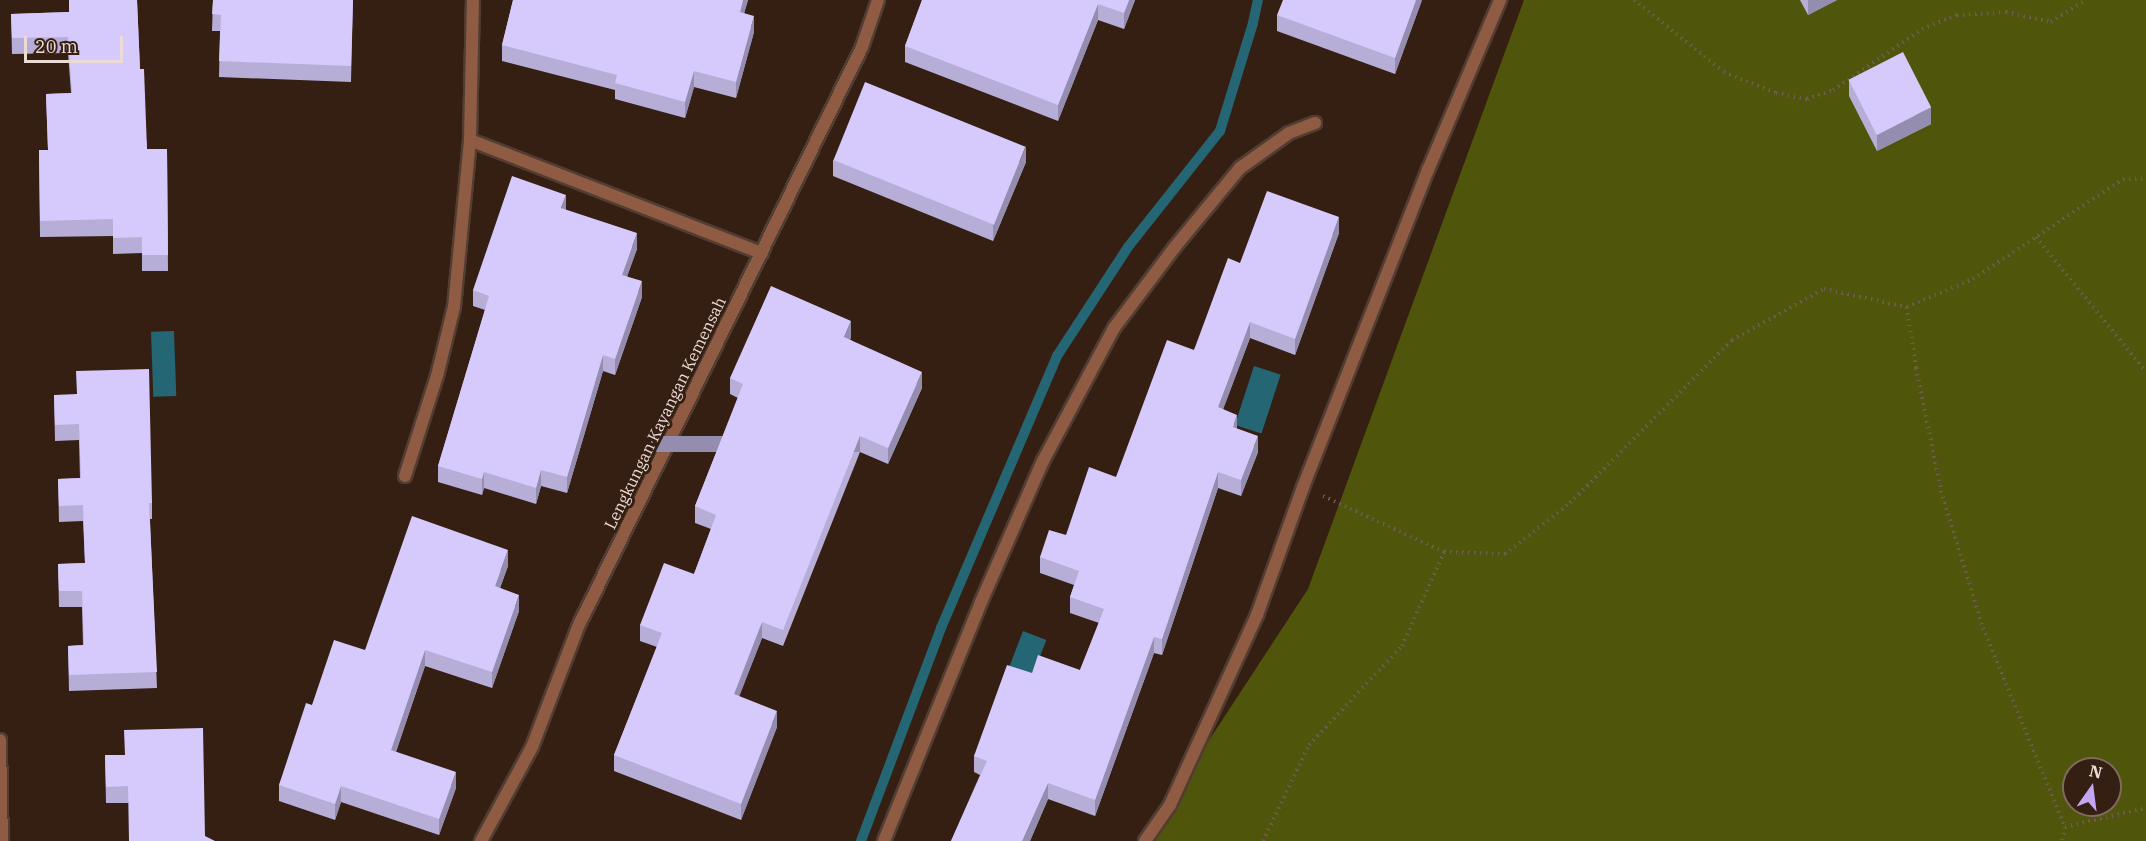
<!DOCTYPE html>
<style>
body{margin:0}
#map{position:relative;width:2146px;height:841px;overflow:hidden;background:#351f13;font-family:"IBM Plex Serif",serif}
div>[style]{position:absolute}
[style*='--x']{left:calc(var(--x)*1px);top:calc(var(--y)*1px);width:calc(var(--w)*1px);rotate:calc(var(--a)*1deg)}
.forest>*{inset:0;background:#4f550a}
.water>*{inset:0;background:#256674;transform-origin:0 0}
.stream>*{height:10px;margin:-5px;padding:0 5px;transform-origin:5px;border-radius:5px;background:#256674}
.path>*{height:4px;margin-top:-2px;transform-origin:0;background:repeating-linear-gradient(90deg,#6f5b50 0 1.5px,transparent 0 6px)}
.roads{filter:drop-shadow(2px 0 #523d32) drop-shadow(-2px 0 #523d32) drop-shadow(0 2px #523d32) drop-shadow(0 -2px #523d32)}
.street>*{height:12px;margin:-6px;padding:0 6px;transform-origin:6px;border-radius:6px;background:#8f5b42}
.wall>*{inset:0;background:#b7aed8}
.shaded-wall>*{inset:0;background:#958db0;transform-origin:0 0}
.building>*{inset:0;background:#d5cafb;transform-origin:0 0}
span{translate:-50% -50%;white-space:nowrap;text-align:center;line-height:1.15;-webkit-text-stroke:6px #351f13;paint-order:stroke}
.street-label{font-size:16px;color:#ebdbd4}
.north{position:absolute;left:2062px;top:757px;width:60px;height:60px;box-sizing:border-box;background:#351f13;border:2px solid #7e6a60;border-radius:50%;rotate:14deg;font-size:16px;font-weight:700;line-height:24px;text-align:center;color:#ebdbd4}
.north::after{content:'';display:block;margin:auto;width:21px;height:27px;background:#c4a7f1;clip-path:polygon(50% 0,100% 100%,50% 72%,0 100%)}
.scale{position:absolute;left:24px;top:36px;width:99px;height:27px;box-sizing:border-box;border:3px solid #ebdbd4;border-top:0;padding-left:8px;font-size:18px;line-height:21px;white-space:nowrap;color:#ebdbd4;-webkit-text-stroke:4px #351f13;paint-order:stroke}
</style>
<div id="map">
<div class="forest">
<i style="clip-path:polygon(evenodd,1524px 0,2146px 0,2146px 841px,1143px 841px,1308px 589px,1524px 0,2074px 769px,2110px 769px,2110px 805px,2074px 805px,2074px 769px)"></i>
</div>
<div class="water">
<i style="left:174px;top:331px;width:65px;height:23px;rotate:88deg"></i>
<i style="left:1254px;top:366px;width:28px;height:62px;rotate:18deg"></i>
<i style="left:1023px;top:631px;width:25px;height:48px;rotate:21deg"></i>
</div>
<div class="stream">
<i style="--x:861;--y:841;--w:228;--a:-69.4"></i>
<i style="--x:941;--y:628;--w:296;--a:-66.9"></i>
<i style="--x:1057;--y:356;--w:130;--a:-56.9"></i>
<i style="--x:1128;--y:247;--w:148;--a:-51.6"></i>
<i style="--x:1220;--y:131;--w:113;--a:-73"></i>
<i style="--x:1253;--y:23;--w:24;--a:-78"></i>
</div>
<div class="path">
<i style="--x:1634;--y:0;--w:115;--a:38.7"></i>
<i style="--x:1724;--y:72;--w:56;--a:22"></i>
<i style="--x:1776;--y:93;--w:32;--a:11"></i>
<i style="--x:1807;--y:99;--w:28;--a:-19"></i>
<i style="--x:1833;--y:90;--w:108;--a:-34.4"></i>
<i style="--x:1922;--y:29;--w:38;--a:-22"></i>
<i style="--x:1957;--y:15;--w:49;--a:-3.5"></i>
<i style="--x:2006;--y:12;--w:46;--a:12.5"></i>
<i style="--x:2051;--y:22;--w:41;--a:-32.2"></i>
<i style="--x:2036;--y:237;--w:174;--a:50.8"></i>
<i style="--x:1907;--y:307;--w:62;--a:81.6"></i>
<i style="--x:1916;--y:368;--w:126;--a:78.5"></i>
<i style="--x:1941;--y:491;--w:143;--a:73"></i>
<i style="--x:1983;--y:628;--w:215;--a:67.6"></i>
<i style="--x:2065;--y:827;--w:14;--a:102"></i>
<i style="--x:1323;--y:496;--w:133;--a:24.8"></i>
<i style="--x:1444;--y:552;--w:61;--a:1.9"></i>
<i style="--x:1505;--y:554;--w:83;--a:-38.1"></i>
<i style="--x:1570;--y:503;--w:230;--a:-45.2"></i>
<i style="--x:1732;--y:340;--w:105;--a:-29"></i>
<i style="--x:1824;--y:289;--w:85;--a:12.2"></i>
<i style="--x:1907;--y:307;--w:72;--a:-23"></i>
<i style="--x:1973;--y:279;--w:180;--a:-33.7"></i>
<i style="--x:2123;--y:179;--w:23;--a:-2"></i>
<i style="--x:2065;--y:827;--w:83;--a:-13.2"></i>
<i style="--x:1263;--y:841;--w:106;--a:-64.4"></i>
<i style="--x:1309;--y:745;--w:136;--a:-46.8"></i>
<i style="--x:1402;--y:646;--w:103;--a:-65.9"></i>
</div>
<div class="roads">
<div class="street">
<i style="--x:470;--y:140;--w:313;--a:21.2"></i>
<i style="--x:405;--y:476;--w:105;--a:-72.3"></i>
<i style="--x:437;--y:376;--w:71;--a:-76.2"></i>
<i style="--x:454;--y:307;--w:168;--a:-84.5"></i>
<i style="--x:470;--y:140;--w:140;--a:-88.8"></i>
<i style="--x:0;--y:740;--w:101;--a:88.9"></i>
<i style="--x:481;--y:841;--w:107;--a:-61.5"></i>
<i style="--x:532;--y:747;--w:129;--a:-69"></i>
<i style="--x:578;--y:627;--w:646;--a:-63.91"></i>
<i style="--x:862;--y:47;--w:50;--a:-71.2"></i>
<i style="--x:884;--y:841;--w:258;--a:-67.9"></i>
<i style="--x:981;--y:602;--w:154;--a:-66.3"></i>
<i style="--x:1043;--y:461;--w:151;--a:-61.9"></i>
<i style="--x:1114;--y:328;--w:100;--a:-53.1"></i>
<i style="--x:1174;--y:248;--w:104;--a:-50.5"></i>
<i style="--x:1240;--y:168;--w:60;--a:-35.5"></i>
<i style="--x:1289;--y:133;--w:28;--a:-21"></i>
<i style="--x:1145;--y:841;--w:44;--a:-55.2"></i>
<i style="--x:1170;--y:805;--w:209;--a:-65.4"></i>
<i style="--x:1257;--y:615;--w:136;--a:-70.2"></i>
<i style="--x:1303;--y:487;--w:341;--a:-68.5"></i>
<i style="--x:1428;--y:170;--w:185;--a:-67"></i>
</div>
</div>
<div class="wall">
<i style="clip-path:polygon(69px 0,137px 0,140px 69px,147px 149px,167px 149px,168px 271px,142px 271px,142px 253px,113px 254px,113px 236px,40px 237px,39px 150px,48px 150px,46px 94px,71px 93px,68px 53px,12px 54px,11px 14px,69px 12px)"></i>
<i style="clip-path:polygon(213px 0,353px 0,351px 82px,219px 77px,220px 31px,212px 31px)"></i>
<i style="clip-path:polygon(513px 0,748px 0,744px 13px,754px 32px,736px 98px,694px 87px,685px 118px,615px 99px,615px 90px,502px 61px,502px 45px)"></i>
<i style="clip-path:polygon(922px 0,1135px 0,1124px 29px,1098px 20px,1058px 121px,905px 62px,905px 46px)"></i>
<i style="clip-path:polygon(1422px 0,1395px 74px,1277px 31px,1277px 15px)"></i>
<i style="clip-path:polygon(1800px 0,1837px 0,1808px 15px)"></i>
<i style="clip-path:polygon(1849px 80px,1931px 124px,1877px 151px,1849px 96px)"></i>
<i style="clip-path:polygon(833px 160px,1026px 162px,993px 241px,833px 176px)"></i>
<i style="clip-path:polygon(566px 210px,637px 249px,627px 276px,642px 297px,615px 375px,603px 371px,567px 493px,541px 486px,536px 504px,484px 488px,482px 495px,438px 482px,438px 466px,485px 310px,473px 306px,473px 290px)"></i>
<i style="clip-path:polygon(1339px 233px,1295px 355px,1250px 338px,1223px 409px,1237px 429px,1258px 452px,1241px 496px,1218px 488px,1162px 655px,1154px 653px,1095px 816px,1048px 799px,1030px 841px,951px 841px,980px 775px,974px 772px,974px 756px,1032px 673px,1080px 670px,1099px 623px,1070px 613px,1070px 597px,1074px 585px,1040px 573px,1040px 557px,1066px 535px,1116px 477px,1194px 350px,1240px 263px)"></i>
<i style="clip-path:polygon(851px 337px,850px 340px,922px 388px,888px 464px,860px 452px,783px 646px,762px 638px,739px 696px,777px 727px,741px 820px,614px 771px,614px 755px,657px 647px,640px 641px,640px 625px,694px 574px,711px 529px,695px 523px,695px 506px,738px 398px,730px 394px,730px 378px)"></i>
<i style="clip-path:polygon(54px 395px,152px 503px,152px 519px,150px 519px,157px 688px,69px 691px,68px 646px,83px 645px,82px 607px,59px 607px,58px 564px,85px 563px,83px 521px,59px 522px,58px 479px,80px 478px,79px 440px,55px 441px)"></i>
<i style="clip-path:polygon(508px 566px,500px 588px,519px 611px,492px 688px,425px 666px,396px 752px,456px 788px,439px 835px,341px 802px,335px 820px,279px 801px,279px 785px,312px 705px,365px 650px)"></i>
<i style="clip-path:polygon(203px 728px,128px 803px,106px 803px,105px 755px,125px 755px)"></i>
</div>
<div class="shaded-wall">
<i style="clip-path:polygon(743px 0,748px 0,740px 28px,740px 12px)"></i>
<i style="clip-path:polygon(1129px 0,1135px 0,1124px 29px,1124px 13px)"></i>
<i style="clip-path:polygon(1416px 0,1422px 0,1395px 74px,1395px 58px)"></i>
<i style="clip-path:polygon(1808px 0,1837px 0,1808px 15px)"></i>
<i style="clip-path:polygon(1098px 4px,1098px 20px,1058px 121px,1058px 105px)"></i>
<i style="clip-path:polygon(754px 16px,754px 32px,736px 98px,736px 82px)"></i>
<i style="clip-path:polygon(694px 71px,694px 87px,685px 118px,685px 102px)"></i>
<i style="clip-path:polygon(1931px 107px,1931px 124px,1877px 151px,1877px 135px)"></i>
<i style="clip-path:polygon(1026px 146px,1026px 162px,993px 241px,993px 225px)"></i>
<i style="clip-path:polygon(566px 195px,566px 211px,561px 208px)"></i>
<i style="clip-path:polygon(1339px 217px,1339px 233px,1295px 355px,1295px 339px)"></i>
<i style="clip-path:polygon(637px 233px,637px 249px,622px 291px,622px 275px)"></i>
<i style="clip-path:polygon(642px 281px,642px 297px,615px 375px,615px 359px)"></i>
<i style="clip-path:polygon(851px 321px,851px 337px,844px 353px,844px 337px)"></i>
<i style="clip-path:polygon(1250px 322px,1250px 338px,1218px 423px,1218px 407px)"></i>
<i style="clip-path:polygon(603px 355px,603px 371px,567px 493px,567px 477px)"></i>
<i style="clip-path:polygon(922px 372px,922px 388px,888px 464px,888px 448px)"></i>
<i style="clip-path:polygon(1237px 415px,1237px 431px,1233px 427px)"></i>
<i style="left:860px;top:436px;width:16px;height:209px;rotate:90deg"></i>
<i style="clip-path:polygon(1258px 436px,1258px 452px,1241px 496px,1241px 480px)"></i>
<i style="clip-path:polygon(541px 470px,541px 486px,536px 504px,536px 488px)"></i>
<i style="clip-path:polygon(484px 472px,484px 488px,482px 495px,482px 479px)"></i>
<i style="clip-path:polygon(1218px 472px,1218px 488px,1162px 655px,1162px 639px)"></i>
<i style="clip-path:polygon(508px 550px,508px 566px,495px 602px,495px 586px)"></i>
<i style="clip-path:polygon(519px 595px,519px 611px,492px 688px,492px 672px)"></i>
<i style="clip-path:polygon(762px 622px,762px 638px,734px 710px,734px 694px)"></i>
<i style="clip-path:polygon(1154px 637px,1154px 653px,1095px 816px,1095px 800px)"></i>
<i style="clip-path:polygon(425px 650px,425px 666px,391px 766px,391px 750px)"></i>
<i style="clip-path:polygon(777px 711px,777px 727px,741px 820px,741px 804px)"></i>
<i style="clip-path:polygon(456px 772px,456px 788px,439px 835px,439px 819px)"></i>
<i style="clip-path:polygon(1048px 783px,1048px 799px,1030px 841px,1022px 841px)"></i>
<i style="clip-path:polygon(341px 786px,341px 802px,335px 820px,335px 804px)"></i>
</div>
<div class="building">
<i style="clip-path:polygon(69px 0,137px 0,140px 69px,144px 69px,147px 149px,167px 149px,168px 255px,142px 255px,142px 237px,113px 238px,113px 219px,40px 221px,39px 150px,48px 150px,46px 94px,72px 93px,68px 37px,12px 38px,11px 14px,69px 12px)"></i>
<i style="clip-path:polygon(213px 0,353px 0,351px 66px,219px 61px,221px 15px,212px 14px)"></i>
<i style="clip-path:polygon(513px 0,743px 0,740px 12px,754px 16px,736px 82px,694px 71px,685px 102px,615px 83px,617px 75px,502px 45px)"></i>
<i style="clip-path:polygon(922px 0,1129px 0,1124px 13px,1098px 4px,1058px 105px,905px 46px)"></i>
<i style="clip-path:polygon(1283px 0,1416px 0,1395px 58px,1277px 15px)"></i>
<i style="left:1903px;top:52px;width:62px;height:61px;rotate:63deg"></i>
<i style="left:865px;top:82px;width:173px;height:84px;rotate:22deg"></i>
<i style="clip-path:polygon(512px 176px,566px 195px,561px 208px,637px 233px,622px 275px,642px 281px,615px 359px,603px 355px,567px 477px,541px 470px,536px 488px,484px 472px,482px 479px,438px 466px,489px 296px,473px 290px)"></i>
<i style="clip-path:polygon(1267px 191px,1339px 217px,1295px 339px,1250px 322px,1218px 407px,1237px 415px,1233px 427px,1258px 436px,1241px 480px,1218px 472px,1162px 639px,1154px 637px,1095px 800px,1048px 783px,1022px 841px,951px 841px,987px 761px,974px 756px,1007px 665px,1032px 673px,1038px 655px,1080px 670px,1104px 609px,1070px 597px,1079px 571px,1040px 557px,1049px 530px,1066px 535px,1089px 467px,1116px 477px,1167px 340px,1194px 350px,1228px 258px,1240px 263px)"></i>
<i style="clip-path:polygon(771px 286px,851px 321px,844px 337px,922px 372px,888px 448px,860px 436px,783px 630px,762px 622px,734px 694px,777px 711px,741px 804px,614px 755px,662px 633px,640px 625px,664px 563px,694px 574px,716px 515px,695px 506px,743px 384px,730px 378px)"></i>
<i style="clip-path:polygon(149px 369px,152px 503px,149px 503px,157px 672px,69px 675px,68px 646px,84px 645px,82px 591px,59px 591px,58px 564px,85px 563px,83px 505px,59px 506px,58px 479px,81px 478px,79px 424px,55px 425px,54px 395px,77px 394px,76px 371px)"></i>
<i style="clip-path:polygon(412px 516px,508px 550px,495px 586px,519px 595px,492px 672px,425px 650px,391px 750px,456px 772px,439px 819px,341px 786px,335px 804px,279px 785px,306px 703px,312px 705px,334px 640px,365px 650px)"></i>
<i style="clip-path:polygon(203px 728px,205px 836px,215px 841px,129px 841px,128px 786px,106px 787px,105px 755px,125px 755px,124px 730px)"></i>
</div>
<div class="street-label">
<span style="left:665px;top:413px;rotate:-64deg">Lengkungan Kayangan Kemensah</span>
</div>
<div class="north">N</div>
<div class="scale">20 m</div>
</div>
